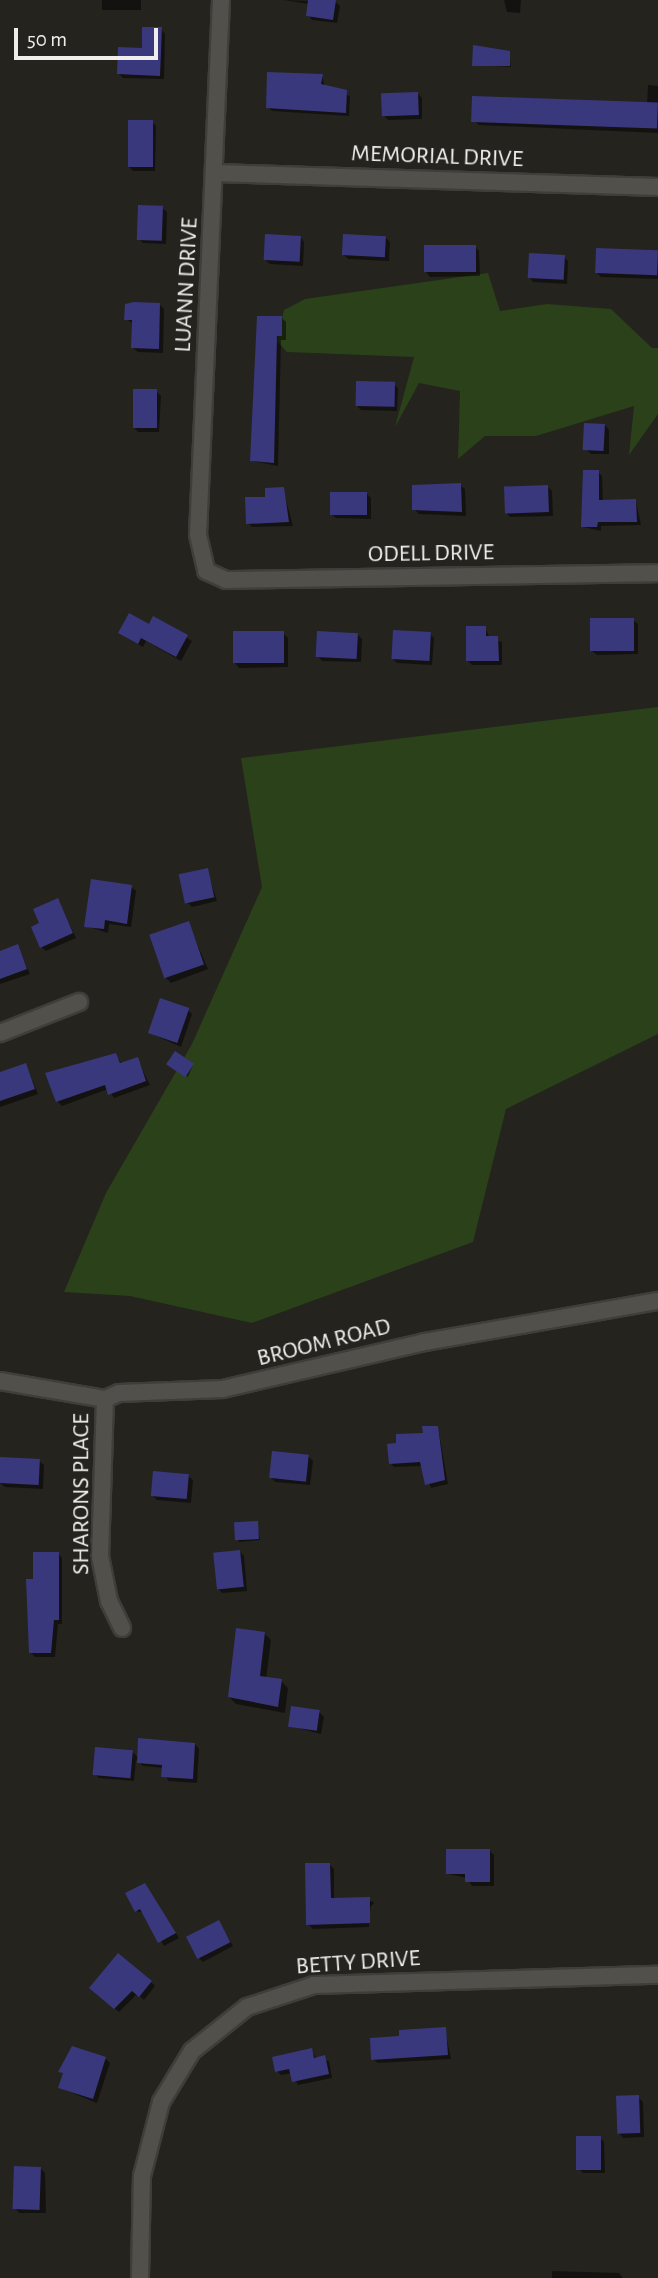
<!DOCTYPE html>
<style>
body{margin:0}
#map{position:relative;width:658px;height:2278px;overflow:hidden;background:#24231e;font-family:"Alegreya Sans",sans-serif}
div>[style]{position:absolute}
[style*='--x']{left:calc(var(--x)*1px);top:calc(var(--y)*1px);width:calc(var(--w)*1px);rotate:calc(var(--a)*1deg)}
.green>*{inset:0;background:#2a411a}
.shadow>*{inset:0;background:#0007;transform-origin:0 0}
.building>*{inset:0;background:#39387c;transform-origin:0 0}
.roads{filter:drop-shadow(2px 0 #3f3e3a) drop-shadow(-2px 0 #3f3e3a) drop-shadow(0 2px #3f3e3a) drop-shadow(0 -2px #3f3e3a)}
.street>*{height:16px;margin:-8px;padding:0 8px;transform-origin:8px;border-radius:8px;background:#51504b}
span{translate:-50% -50%;white-space:nowrap;text-align:center;line-height:1.15;-webkit-text-stroke:5px #24231e;paint-order:stroke}
.street-label{font-size:24px;color:#efeeeb}
.scale{position:absolute;left:14px;top:28px;width:144px;height:32px;box-sizing:border-box;border:4px solid #efeeeb;border-top:0;padding-left:9px;font-size:21px;line-height:24px;white-space:nowrap;color:#efeeeb;-webkit-text-stroke:5px #24231e;paint-order:stroke}
</style>
<div id="map">
<div class="green">
<i style="clip-path:polygon(488px 273px,500px 311px,547px 304px,611px 309px,652px 348px,658px 348px,658px 414px,629px 455px,634px 406px,536px 436px,485px 436px,458px 459px,460px 391px,419px 383px,395px 427px,414px 357px,287px 352px,277px 341px,284px 310px,305px 299px)"></i>
<i style="clip-path:polygon(658px 707px,658px 1034px,506px 1109px,473px 1242px,252px 1323px,130px 1296px,64px 1292px,106px 1193px,192px 1044px,262px 887px,241px 758px)"></i>
</div>
<div class="shadow">
<i style="left:102px;top:0;width:39px;height:10px"></i>
<i style="clip-path:polygon(283px 0,336px 2px,340px 6px,337px 23px,312px 20px,308px 15px,309px 4px)"></i>
<i style="clip-path:polygon(504px 0,521px 0,520px 13px,507px 12px)"></i>
<i style="clip-path:polygon(161px 29px,165px 34px,164px 79px,123px 78px,119px 74px)"></i>
<i style="clip-path:polygon(509px 53px,511px 67px,474px 65px)"></i>
<i style="clip-path:polygon(322px 76px,325px 87px,350px 96px,349px 116px,272px 111px,268px 107px)"></i>
<i style="clip-path:polygon(648px 85px,658px 86px,658px 133px,479px 125px,474px 121px,647px 105px)"></i>
<i style="clip-path:polygon(418px 94px,422px 98px,422px 119px,388px 120px,383px 115px)"></i>
<i style="clip-path:polygon(152px 122px,156px 126px,155px 171px,133px 171px,128px 166px)"></i>
<i style="clip-path:polygon(162px 208px,167px 212px,166px 244px,143px 243px,139px 239px)"></i>
<i style="clip-path:polygon(300px 237px,304px 242px,303px 266px,270px 264px,265px 260px)"></i>
<i style="clip-path:polygon(386px 238px,390px 242px,389px 261px,348px 259px,344px 255px)"></i>
<i style="clip-path:polygon(475px 247px,479px 251px,480px 276px,430px 277px,426px 272px)"></i>
<i style="clip-path:polygon(658px 252px,658px 279px,601px 277px,597px 273px)"></i>
<i style="clip-path:polygon(564px 257px,568px 261px,567px 284px,533px 282px,529px 277px)"></i>
<i style="clip-path:polygon(160px 305px,164px 309px,163px 353px,138px 352px,133px 348px,134px 324px,126px 319px)"></i>
<i style="clip-path:polygon(259px 318px,282px 318px,286px 322px,286px 340px,281px 340px,278px 466px,252px 461px)"></i>
<i style="clip-path:polygon(394px 384px,398px 388px,397px 411px,361px 410px,356px 405px)"></i>
<i style="clip-path:polygon(156px 391px,161px 396px,159px 432px,138px 432px,133px 427px)"></i>
<i style="clip-path:polygon(605px 425px,609px 430px,609px 454px,591px 454px,586px 449px)"></i>
<i style="clip-path:polygon(598px 472px,602px 476px,603px 502px,636px 501px,641px 525px,601px 526px,601px 531px,583px 527px)"></i>
<i style="clip-path:polygon(460px 485px,465px 489px,466px 516px,419px 514px,414px 509px)"></i>
<i style="clip-path:polygon(548px 487px,552px 491px,553px 516px,510px 517px,506px 512px)"></i>
<i style="clip-path:polygon(283px 489px,293px 526px,252px 527px,248px 523px,266px 498px)"></i>
<i style="clip-path:polygon(367px 494px,371px 498px,371px 519px,336px 518px,331px 514px)"></i>
<i style="clip-path:polygon(154px 618px,192px 641px,181px 661px,146px 641px,143px 647px,125px 637px,149px 626px)"></i>
<i style="clip-path:polygon(633px 620px,638px 624px,638px 654px,597px 655px,592px 651px)"></i>
<i style="clip-path:polygon(485px 628px,490px 638px,502px 642px,502px 665px,472px 665px,467px 660px)"></i>
<i style="clip-path:polygon(283px 633px,288px 638px,288px 667px,239px 668px,235px 663px)"></i>
<i style="clip-path:polygon(357px 634px,362px 639px,361px 662px,322px 661px,318px 656px)"></i>
<i style="clip-path:polygon(430px 634px,434px 638px,432px 665px,397px 663px,392px 658px)"></i>
<i style="clip-path:polygon(207px 870px,217px 901px,192px 907px,187px 902px)"></i>
<i style="clip-path:polygon(131px 887px,136px 891px,131px 927px,109px 924px,108px 933px,86px 926px)"></i>
<i style="clip-path:polygon(58px 900px,76px 938px,46px 951px,41px 947px,41px 924px)"></i>
<i style="clip-path:polygon(188px 923px,208px 969px,171px 983px,166px 978px)"></i>
<i style="clip-path:polygon(18px 947px,30px 974px,0 984px,0 953px)"></i>
<i style="clip-path:polygon(188px 1010px,192px 1014px,181px 1047px,150px 1033px)"></i>
<i style="clip-path:polygon(116px 1055px,122px 1064px,137px 1059px,150px 1085px,114px 1098px,108px 1089px,62px 1106px,57px 1101px)"></i>
<i style="clip-path:polygon(26px 1065px,38px 1094px,0 1107px,0 1075px)"></i>
<i style="clip-path:polygon(193px 1065px,188px 1077px,170px 1066px)"></i>
<i style="clip-path:polygon(438px 1427px,448px 1484px,431px 1488px,422px 1466px,394px 1467px,390px 1463px)"></i>
<i style="clip-path:polygon(308px 1456px,313px 1461px,310px 1485px,275px 1482px,271px 1477px)"></i>
<i style="clip-path:polygon(39px 1461px,44px 1465px,43px 1489px,5px 1487px,0 1483px)"></i>
<i style="clip-path:polygon(188px 1476px,193px 1480px,191px 1503px,157px 1500px,153px 1496px)"></i>
<i style="clip-path:polygon(257px 1522px,260px 1540px,239px 1542px,238px 1540px)"></i>
<i style="clip-path:polygon(240px 1552px,244px 1556px,247px 1591px,222px 1593px,217px 1588px)"></i>
<i style="clip-path:polygon(58px 1553px,62px 1558px,62px 1624px,58px 1624px,55px 1657px,35px 1657px,31px 1653px,35px 1581px)"></i>
<i style="clip-path:polygon(264px 1633px,271px 1640px,266px 1679px,281px 1681px,288px 1688px,285px 1713px,236px 1704px,229px 1697px)"></i>
<i style="clip-path:polygon(319px 1712px,324px 1717px,321px 1734px,290px 1726px)"></i>
<i style="clip-path:polygon(195px 1744px,199px 1749px,197px 1783px,168px 1781px,164px 1768px,143px 1766px,136px 1760px,134px 1781px,99px 1778px,95px 1774px,132px 1752px,139px 1758px)"></i>
<i style="clip-path:polygon(489px 1850px,494px 1855px,494px 1886px,472px 1886px,467px 1878px,448px 1874px)"></i>
<i style="clip-path:polygon(329px 1864px,334px 1869px,334px 1899px,371px 1901px,369px 1927px,313px 1929px,308px 1924px)"></i>
<i style="clip-path:polygon(145px 1885px,179px 1938px,164px 1946px,145px 1913px,136px 1911px)"></i>
<i style="left:372px;top:1901px;width:3px;height:26px;rotate:45deg"></i>
<i style="clip-path:polygon(219px 1922px,233px 1946px,203px 1962px,199px 1958px)"></i>
<i style="clip-path:polygon(151px 1982px,155px 1986px,144px 2000px,137px 1994px,119px 2012px,95px 1992px)"></i>
<i style="clip-path:polygon(445px 2029px,451px 2059px,378px 2063px,373px 2059px,401px 2037px)"></i>
<i style="clip-path:polygon(311px 2050px,317px 2059px,329px 2061px,332px 2078px,298px 2085px,292px 2073px,281px 2075px,277px 2071px)"></i>
<i style="clip-path:polygon(105px 2058px,110px 2063px,97px 2103px,60px 2088px,65px 2075px,61px 2071px)"></i>
<i style="clip-path:polygon(638px 2097px,643px 2102px,644px 2137px,623px 2138px,619px 2133px)"></i>
<i style="clip-path:polygon(600px 2138px,604px 2142px,605px 2173px,583px 2173px,579px 2169px)"></i>
<i style="clip-path:polygon(40px 2168px,45px 2173px,46px 2213px,19px 2213px,15px 2208px)"></i>
<i style="clip-path:polygon(552px 2271px,619px 2273px,623px 2278px,552px 2278px)"></i>
</div>
<div class="building">
<i style="clip-path:polygon(308px 0,336px 0,333px 20px,306px 16px)"></i>
<i style="clip-path:polygon(142px 27px,162px 27px,160px 76px,117px 74px,118px 47px,142px 48px)"></i>
<i style="clip-path:polygon(473px 45px,510px 51px,510px 66px,472px 66px)"></i>
<i style="clip-path:polygon(267px 72px,323px 74px,321px 84px,347px 90px,346px 113px,266px 108px)"></i>
<i style="left:418px;top:92px;width:23px;height:37px;rotate:88deg"></i>
<i style="left:472px;top:96px;width:186px;height:26px;rotate:2deg"></i>
<i style="left:128px;top:120px;width:25px;height:47px"></i>
<i style="left:138px;top:205px;width:25px;height:35px;rotate:2deg"></i>
<i style="left:265px;top:234px;width:36px;height:26px;rotate:3deg"></i>
<i style="left:343px;top:234px;width:43px;height:21px;rotate:3deg"></i>
<i style="left:476px;top:245px;width:27px;height:52px;rotate:90deg"></i>
<i style="left:596px;top:248px;width:62px;height:25px;rotate:2deg"></i>
<i style="left:529px;top:253px;width:36px;height:25px;rotate:3deg"></i>
<i style="clip-path:polygon(134px 302px,160px 303px,159px 349px,131px 348px,132px 320px,124px 320px,125px 304px)"></i>
<i style="clip-path:polygon(257px 316px,282px 316px,282px 336px,277px 336px,274px 463px,250px 461px)"></i>
<i style="left:356px;top:381px;width:39px;height:25px;rotate:1deg"></i>
<i style="left:133px;top:389px;width:24px;height:39px"></i>
<i style="left:584px;top:423px;width:21px;height:27px;rotate:3deg"></i>
<i style="clip-path:polygon(583px 470px,599px 470px,599px 500px,636px 499px,637px 522px,598px 522px,597px 527px,581px 527px)"></i>
<i style="clip-path:polygon(461px 483px,462px 512px,412px 510px,412px 485px)"></i>
<i style="left:548px;top:485px;width:27px;height:44px;rotate:88deg"></i>
<i style="clip-path:polygon(284px 487px,289px 522px,246px 524px,245px 497px,265px 497px,265px 488px)"></i>
<i style="left:330px;top:492px;width:37px;height:23px"></i>
<i style="clip-path:polygon(129px 613px,149px 624px,153px 616px,188px 635px,176px 657px,141px 638px,138px 644px,118px 633px)"></i>
<i style="left:634px;top:618px;width:33px;height:44px;rotate:90deg"></i>
<i style="clip-path:polygon(466px 626px,486px 626px,486px 636px,498px 636px,499px 661px,466px 661px)"></i>
<i style="left:393px;top:630px;width:38px;height:29px;rotate:3deg"></i>
<i style="left:284px;top:631px;width:32px;height:51px;rotate:90deg"></i>
<i style="left:317px;top:631px;width:41px;height:26px;rotate:3deg"></i>
<i style="left:208px;top:868px;width:30px;height:30px;rotate:78deg"></i>
<i style="clip-path:polygon(91px 879px,132px 885px,127px 924px,105px 920px,104px 929px,84px 927px)"></i>
<i style="clip-path:polygon(58px 898px,73px 933px,40px 948px,31px 927px,39px 923px,33px 909px)"></i>
<i style="left:189px;top:921px;width:46px;height:42px;rotate:71deg"></i>
<i style="clip-path:polygon(18px 944px,27px 969px,0 979px,0 951px)"></i>
<i style="left:160px;top:998px;width:31px;height:37px;rotate:19deg"></i>
<i style="left:175px;top:1051px;width:23px;height:16px;rotate:34deg"></i>
<i style="clip-path:polygon(116px 1053px,120px 1063px,138px 1057px,146px 1081px,108px 1095px,105px 1085px,56px 1102px,45px 1073px)"></i>
<i style="clip-path:polygon(26px 1063px,35px 1089px,0 1101px,0 1072px)"></i>
<i style="clip-path:polygon(422px 1426px,438px 1426px,445px 1480px,425px 1485px,420px 1462px,389px 1464px,387px 1444px,396px 1443px,396px 1434px,423px 1433px)"></i>
<i style="left:272px;top:1451px;width:37px;height:27px;rotate:6deg"></i>
<i style="left:0;top:1457px;width:40px;height:26px;rotate:3deg"></i>
<i style="left:153px;top:1471px;width:36px;height:25px;rotate:5deg"></i>
<i style="left:258px;top:1521px;width:18px;height:24px;rotate:87deg"></i>
<i style="left:240px;top:1550px;width:37px;height:27px;rotate:84deg"></i>
<i style="clip-path:polygon(33px 1552px,59px 1552px,59px 1620px,54px 1620px,51px 1653px,29px 1653px,26px 1579px,33px 1579px)"></i>
<i style="clip-path:polygon(236px 1628px,265px 1632px,260px 1676px,282px 1679px,278px 1707px,228px 1697px)"></i>
<i style="left:291px;top:1706px;width:29px;height:21px;rotate:8deg"></i>
<i style="clip-path:polygon(138px 1738px,195px 1743px,193px 1779px,161px 1777px,162px 1765px,137px 1763px)"></i>
<i style="left:95px;top:1747px;width:38px;height:28px;rotate:5deg"></i>
<i style="clip-path:polygon(446px 1849px,490px 1849px,490px 1882px,465px 1882px,465px 1874px,446px 1874px)"></i>
<i style="clip-path:polygon(305px 1863px,330px 1863px,331px 1898px,370px 1897px,370px 1923px,306px 1925px)"></i>
<i style="clip-path:polygon(145px 1883px,176px 1933px,158px 1943px,140px 1909px,135px 1912px,125px 1893px)"></i>
<i style="left:219px;top:1920px;width:25px;height:37px;rotate:63deg"></i>
<i style="clip-path:polygon(118px 1953px,152px 1981px,139px 1997px,132px 1991px,114px 2009px,89px 1988px)"></i>
<i style="clip-path:polygon(446px 2027px,448px 2055px,371px 2060px,370px 2038px,399px 2036px,399px 2030px)"></i>
<i style="clip-path:polygon(72px 2046px,106px 2057px,93px 2099px,58px 2088px,63px 2073px,58px 2072px)"></i>
<i style="clip-path:polygon(312px 2048px,314px 2058px,325px 2055px,329px 2074px,292px 2082px,289px 2069px,275px 2072px,272px 2057px)"></i>
<i style="left:639px;top:2095px;width:38px;height:23px;rotate:88deg"></i>
<i style="left:576px;top:2136px;width:25px;height:34px"></i>
<i style="left:14px;top:2166px;width:27px;height:43px;rotate:2deg"></i>
</div>
<div class="roads">
<div class="street">
<i style="--x:221;--y:0;--w:535;--a:92.46"></i>
<i style="--x:198;--y:535;--w:37;--a:77"></i>
<i style="--x:206;--y:571;--w:22;--a:24"></i>
<i style="--x:226;--y:580;--w:432;--a:-0.9"></i>
<i style="--x:216;--y:173;--w:442;--a:1.8"></i>
<i style="--x:0;--y:1033;--w:85;--a:-21.4"></i>
<i style="--x:0;--y:1381;--w:107;--a:9.7"></i>
<i style="--x:105;--y:1399;--w:15;--a:-23"></i>
<i style="--x:119;--y:1393;--w:104;--a:-2.2"></i>
<i style="--x:223;--y:1389;--w:207;--a:-13.1"></i>
<i style="--x:425;--y:1342;--w:237;--a:-10"></i>
<i style="--x:105;--y:1399;--w:157;--a:91.8"></i>
<i style="--x:100;--y:1556;--w:46;--a:78.7"></i>
<i style="--x:109;--y:1601;--w:30;--a:64"></i>
<i style="--x:140;--y:2278;--w:102;--a:-88.9"></i>
<i style="--x:142;--y:2176;--w:76;--a:-75.6"></i>
<i style="--x:161;--y:2102;--w:60;--a:-58.7"></i>
<i style="--x:192;--y:2051;--w:70;--a:-38.7"></i>
<i style="--x:247;--y:2007;--w:71;--a:-18.2"></i>
<i style="--x:314;--y:1985;--w:344;--a:-1.7"></i>
</div>
</div>
<div class="street-label">
<span style="left:437px;top:157px;rotate:2deg">MEMORIAL DRIVE</span>
<span style="left:187px;top:285px;rotate:-87deg">LUANN DRIVE</span>
<span style="left:431px;top:554px;rotate:-1deg">ODELL DRIVE</span>
<span style="left:324px;top:1343px;rotate:-14deg">BROOM ROAD</span>
<span style="left:82px;top:1494px;rotate:-90deg">SHARONS PLACE</span>
<span style="left:358px;top:1963px;rotate:-4deg">BETTY DRIVE</span>
</div>
<div class="scale">50 m</div>
</div>
